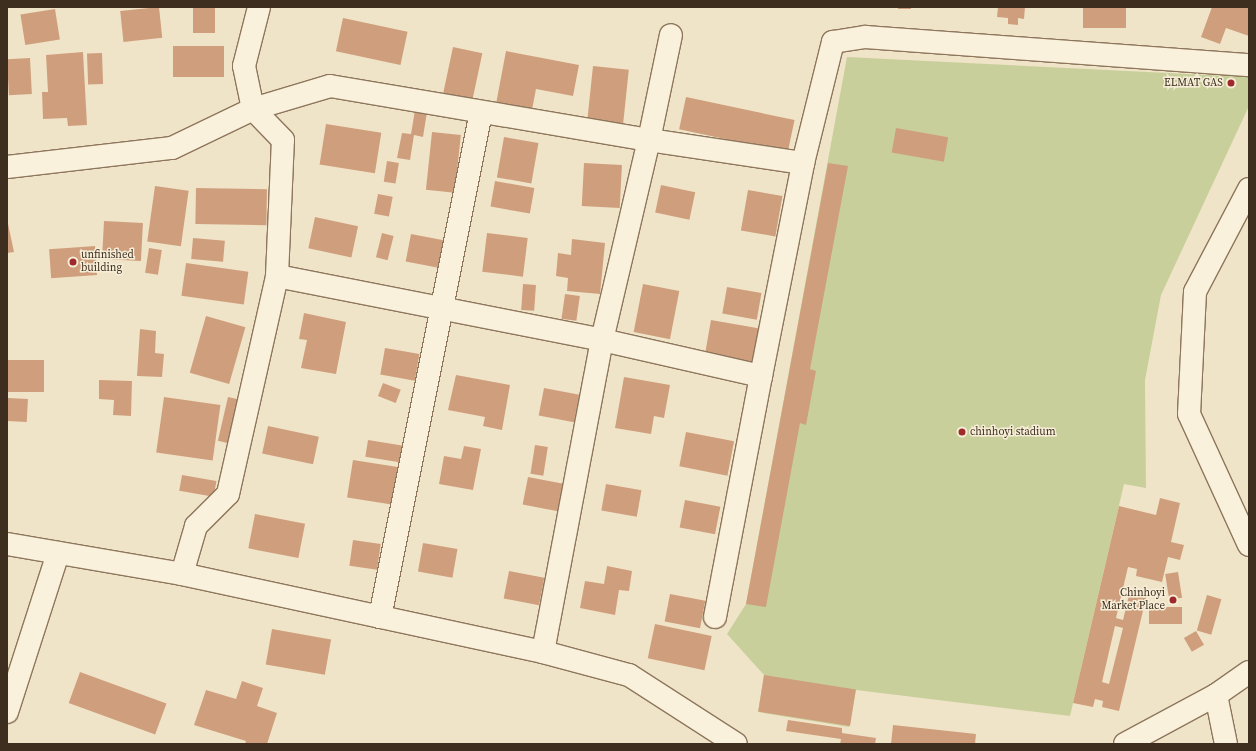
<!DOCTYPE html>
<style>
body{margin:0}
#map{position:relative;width:1256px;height:751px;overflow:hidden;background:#f0e4c8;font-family:"Source Serif 4",serif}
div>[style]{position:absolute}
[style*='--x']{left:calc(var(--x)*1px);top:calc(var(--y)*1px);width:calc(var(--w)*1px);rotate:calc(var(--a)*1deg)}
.green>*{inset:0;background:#c9cf9b}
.building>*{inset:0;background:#cf9f7d;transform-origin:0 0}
.roads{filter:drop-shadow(1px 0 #8d765c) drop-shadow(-1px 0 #8d765c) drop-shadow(0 1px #8d765c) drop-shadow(0 -1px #8d765c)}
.minor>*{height:22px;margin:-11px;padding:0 11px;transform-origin:11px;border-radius:11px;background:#faf1dc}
.dots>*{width:11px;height:11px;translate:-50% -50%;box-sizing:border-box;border:2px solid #f7eed8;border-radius:50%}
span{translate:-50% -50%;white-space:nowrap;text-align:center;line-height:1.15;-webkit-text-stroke:3px #f7eed8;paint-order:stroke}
.poi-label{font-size:11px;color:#3d2e20}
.right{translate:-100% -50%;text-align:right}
.left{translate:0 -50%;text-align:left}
.frame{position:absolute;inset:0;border:8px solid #3d2e20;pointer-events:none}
</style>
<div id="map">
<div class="green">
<i style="clip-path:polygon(847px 57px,1249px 77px,1249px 106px,1161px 295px,1145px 380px,1146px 488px,1124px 484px,1070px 716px,856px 690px,849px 727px,758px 712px,764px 675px,727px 634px,746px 604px)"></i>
</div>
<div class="building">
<i style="left:159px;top:7px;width:31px;height:39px;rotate:84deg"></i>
<i style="left:193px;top:7px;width:22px;height:26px"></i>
<i style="left:898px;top:7px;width:13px;height:2px"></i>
<i style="clip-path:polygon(998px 7px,1025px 7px,1024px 19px,1018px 18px,1018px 25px,1008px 24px,1008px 18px,997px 17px)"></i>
<i style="left:1083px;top:7px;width:43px;height:21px"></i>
<i style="clip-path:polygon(1212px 7px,1249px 7px,1249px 36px,1226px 28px,1220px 44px,1201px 37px)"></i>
<i style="left:55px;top:9px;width:31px;height:35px;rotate:81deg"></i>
<i style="left:343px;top:18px;width:66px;height:34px;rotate:12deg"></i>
<i style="left:224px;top:46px;width:31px;height:51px;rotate:90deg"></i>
<i style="left:453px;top:47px;width:30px;height:47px;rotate:12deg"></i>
<i style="clip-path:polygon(506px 51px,579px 65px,573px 96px,536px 89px,532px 110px,496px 104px)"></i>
<i style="clip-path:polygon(83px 52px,87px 125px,68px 126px,67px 118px,43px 119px,42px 92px,48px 92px,46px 55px)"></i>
<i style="left:102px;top:53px;width:31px;height:15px;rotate:88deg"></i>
<i style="left:30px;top:58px;width:36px;height:23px;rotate:87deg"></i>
<i style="left:593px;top:66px;width:36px;height:61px;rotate:6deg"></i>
<i style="left:686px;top:97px;width:111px;height:33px;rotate:12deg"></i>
<i style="clip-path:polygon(415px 110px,427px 112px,423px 137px,414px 135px,410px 160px,397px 158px,402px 133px,411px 134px)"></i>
<i style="left:326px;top:124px;width:56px;height:41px;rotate:9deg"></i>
<i style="left:896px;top:128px;width:53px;height:25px;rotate:10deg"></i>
<i style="left:432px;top:132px;width:29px;height:58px;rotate:6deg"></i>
<i style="left:504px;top:137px;width:35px;height:41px;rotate:10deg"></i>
<i style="left:387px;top:161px;width:12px;height:21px;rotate:9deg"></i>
<i style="left:584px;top:163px;width:38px;height:43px;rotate:3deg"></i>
<i style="clip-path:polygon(828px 163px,848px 166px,810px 369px,816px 371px,806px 425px,800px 423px,766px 607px,746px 604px)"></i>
<i style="left:495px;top:181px;width:40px;height:26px;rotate:10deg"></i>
<i style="left:661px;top:185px;width:35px;height:28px;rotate:12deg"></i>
<i style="left:155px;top:186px;width:34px;height:56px;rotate:8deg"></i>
<i style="left:196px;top:188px;width:71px;height:36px;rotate:1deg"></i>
<i style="left:748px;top:190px;width:35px;height:41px;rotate:10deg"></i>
<i style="left:378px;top:194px;width:15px;height:20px;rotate:11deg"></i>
<i style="left:315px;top:217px;width:44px;height:32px;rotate:12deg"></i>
<i style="clip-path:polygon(7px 219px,14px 252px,7px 253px)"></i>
<i style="left:104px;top:221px;width:39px;height:38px;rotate:3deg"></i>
<i style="left:382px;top:233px;width:12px;height:25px;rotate:14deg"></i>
<i style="left:487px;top:233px;width:41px;height:39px;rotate:7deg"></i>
<i style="left:411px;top:234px;width:36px;height:28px;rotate:11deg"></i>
<i style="left:193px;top:238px;width:32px;height:21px;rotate:5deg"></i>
<i style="clip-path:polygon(572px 239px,605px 243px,600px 294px,567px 291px,568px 278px,556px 276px,558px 253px,571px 255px)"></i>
<i style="left:95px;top:246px;width:29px;height:46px;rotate:86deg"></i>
<i style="left:149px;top:248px;width:13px;height:25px;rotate:9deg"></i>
<i style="left:186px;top:263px;width:63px;height:33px;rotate:8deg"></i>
<i style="left:523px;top:284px;width:13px;height:26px;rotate:4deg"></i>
<i style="left:643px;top:284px;width:37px;height:49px;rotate:11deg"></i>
<i style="left:727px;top:287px;width:35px;height:27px;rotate:10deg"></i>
<i style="left:565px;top:294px;width:15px;height:25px;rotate:8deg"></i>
<i style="clip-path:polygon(304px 313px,346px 322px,336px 374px,301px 368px,307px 340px,299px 339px)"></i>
<i style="left:206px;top:316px;width:41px;height:59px;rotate:16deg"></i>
<i style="left:711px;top:320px;width:55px;height:35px;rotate:10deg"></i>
<i style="clip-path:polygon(140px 329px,156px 331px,155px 353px,164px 354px,162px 377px,137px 376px)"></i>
<i style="left:385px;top:348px;width:35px;height:27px;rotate:10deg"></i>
<i style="left:7px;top:360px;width:37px;height:32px"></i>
<i style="clip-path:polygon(456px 375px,510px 385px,502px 430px,483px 426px,485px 417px,448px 410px)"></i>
<i style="clip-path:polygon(624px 377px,670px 385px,664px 418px,654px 416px,651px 434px,615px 428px)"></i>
<i style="clip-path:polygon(99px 380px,132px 381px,131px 416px,113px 415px,114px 400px,99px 399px)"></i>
<i style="left:383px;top:383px;width:19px;height:14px;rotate:21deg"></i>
<i style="left:544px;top:388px;width:36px;height:28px;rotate:11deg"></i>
<i style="left:164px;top:397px;width:57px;height:56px;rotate:8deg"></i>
<i style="left:228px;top:397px;width:17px;height:45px;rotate:13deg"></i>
<i style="left:8px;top:398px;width:20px;height:23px;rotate:3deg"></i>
<i style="left:268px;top:426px;width:52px;height:28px;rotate:12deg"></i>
<i style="left:686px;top:432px;width:49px;height:35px;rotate:11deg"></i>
<i style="left:368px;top:440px;width:36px;height:17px;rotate:9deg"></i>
<i style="left:535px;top:445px;width:13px;height:29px;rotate:9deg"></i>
<i style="clip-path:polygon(464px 446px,481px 449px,473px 490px,439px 484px,444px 456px,461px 459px)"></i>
<i style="left:353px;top:460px;width:50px;height:38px;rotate:9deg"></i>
<i style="left:182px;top:475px;width:35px;height:16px;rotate:10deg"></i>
<i style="left:528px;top:477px;width:36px;height:28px;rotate:11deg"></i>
<i style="left:606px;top:484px;width:36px;height:27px;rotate:10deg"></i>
<i style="clip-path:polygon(evenodd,1160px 498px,1180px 503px,1171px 542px,1184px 545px,1180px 560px,1168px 557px,1162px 582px,1136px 576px,1137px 569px,1128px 567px,1116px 618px,1123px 620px,1130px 591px,1147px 594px,1119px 711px,1102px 707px,1103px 701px,1095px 699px,1093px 707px,1073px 703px,1119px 506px,1156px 515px,1160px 498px,1115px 626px,1123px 628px,1109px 684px,1102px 682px,1115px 626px)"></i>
<i style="left:685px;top:500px;width:36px;height:28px;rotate:11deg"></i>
<i style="left:255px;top:514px;width:51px;height:35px;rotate:11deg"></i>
<i style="left:353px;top:540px;width:28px;height:26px;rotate:8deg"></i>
<i style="left:423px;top:543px;width:35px;height:29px;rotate:10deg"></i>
<i style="clip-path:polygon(607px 566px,632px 571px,629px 591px,619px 590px,615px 615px,580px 608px,585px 581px,604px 584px)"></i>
<i style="left:509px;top:571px;width:36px;height:28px;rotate:11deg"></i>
<i style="left:1178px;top:572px;width:26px;height:13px;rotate:81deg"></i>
<i style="left:670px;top:594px;width:36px;height:28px;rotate:11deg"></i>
<i style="left:1207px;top:595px;width:15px;height:37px;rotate:16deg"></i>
<i style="left:1149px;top:607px;width:33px;height:17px"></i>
<i style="left:655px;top:624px;width:58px;height:35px;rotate:12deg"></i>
<i style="left:272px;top:629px;width:60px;height:36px;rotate:10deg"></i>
<i style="left:1196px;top:631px;width:16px;height:14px;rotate:60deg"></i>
<i style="left:80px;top:672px;width:92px;height:33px;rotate:20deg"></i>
<i style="left:764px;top:675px;width:93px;height:37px;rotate:9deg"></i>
<i style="clip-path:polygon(242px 681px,263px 688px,257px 706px,277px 713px,267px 744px,245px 744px,246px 741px,194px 725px,206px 690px,236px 699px)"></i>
<i style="clip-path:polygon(788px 720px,842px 728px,842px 733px,876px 738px,875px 744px,840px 744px,841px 739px,786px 731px)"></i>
<i style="clip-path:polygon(893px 725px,976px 734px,975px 744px,891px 744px)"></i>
</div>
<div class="roads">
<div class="minor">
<i style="--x:7;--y:167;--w:166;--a:-6.6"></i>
<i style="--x:172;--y:148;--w:90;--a:-25.7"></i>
<i style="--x:253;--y:109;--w:80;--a:-16.6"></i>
<i style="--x:330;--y:86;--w:324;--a:9.6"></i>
<i style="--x:649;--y:140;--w:156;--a:8.5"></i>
<i style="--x:803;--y:163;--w:125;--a:-76.1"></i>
<i style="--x:833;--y:42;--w:33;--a:-9"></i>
<i style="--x:866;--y:37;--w:384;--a:4.2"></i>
<i style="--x:1249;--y:189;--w:116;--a:117.7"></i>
<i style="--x:1195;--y:292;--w:122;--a:92.8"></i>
<i style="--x:1189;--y:414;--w:144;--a:65.4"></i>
<i style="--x:277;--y:276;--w:331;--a:11.1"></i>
<i style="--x:602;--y:340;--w:163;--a:12.8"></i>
<i style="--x:761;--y:376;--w:217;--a:-78.8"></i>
<i style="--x:7;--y:544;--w:178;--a:9.7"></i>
<i style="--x:182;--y:574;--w:369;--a:12.2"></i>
<i style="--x:543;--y:652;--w:89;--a:15"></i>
<i style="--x:629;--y:675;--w:127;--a:32.8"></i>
<i style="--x:182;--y:574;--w:50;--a:-73.7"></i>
<i style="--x:196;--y:526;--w:45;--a:-45"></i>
<i style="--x:228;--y:494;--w:223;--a:-77.3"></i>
<i style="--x:277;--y:276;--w:136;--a:-87.5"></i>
<i style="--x:283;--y:140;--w:43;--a:-134.1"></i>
<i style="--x:253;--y:109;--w:44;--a:-101.8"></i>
<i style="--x:244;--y:66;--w:61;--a:-75.7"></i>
<i style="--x:380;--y:617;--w:515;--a:-78.69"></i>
<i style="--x:715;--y:617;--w:245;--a:-79.2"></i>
<i style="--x:543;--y:652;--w:318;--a:-79.3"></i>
<i style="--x:602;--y:340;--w:205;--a:-76.8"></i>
<i style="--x:649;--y:140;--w:107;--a:-78.2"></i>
<i style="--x:1216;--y:695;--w:50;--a:78.5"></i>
<i style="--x:7;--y:712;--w:167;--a:-72.2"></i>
<i style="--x:1125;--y:744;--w:103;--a:-28.3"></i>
<i style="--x:1216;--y:695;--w:40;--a:-34.9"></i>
</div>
</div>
<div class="dots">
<i style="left:1231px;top:83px;background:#9e2a2b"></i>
<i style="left:73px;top:262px;background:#9e2a2b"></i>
<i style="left:962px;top:432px;background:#9e2a2b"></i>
<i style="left:1173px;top:600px;background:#9e2a2b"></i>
</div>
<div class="poi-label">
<span class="right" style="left:1223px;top:83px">ELMAT GAS</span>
<span class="left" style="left:81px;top:262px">unfinished<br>building</span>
<span class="left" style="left:970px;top:432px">chinhoyi stadium</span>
<span class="right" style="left:1165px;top:600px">Chinhoyi<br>Market Place</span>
</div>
<div class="frame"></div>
</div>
